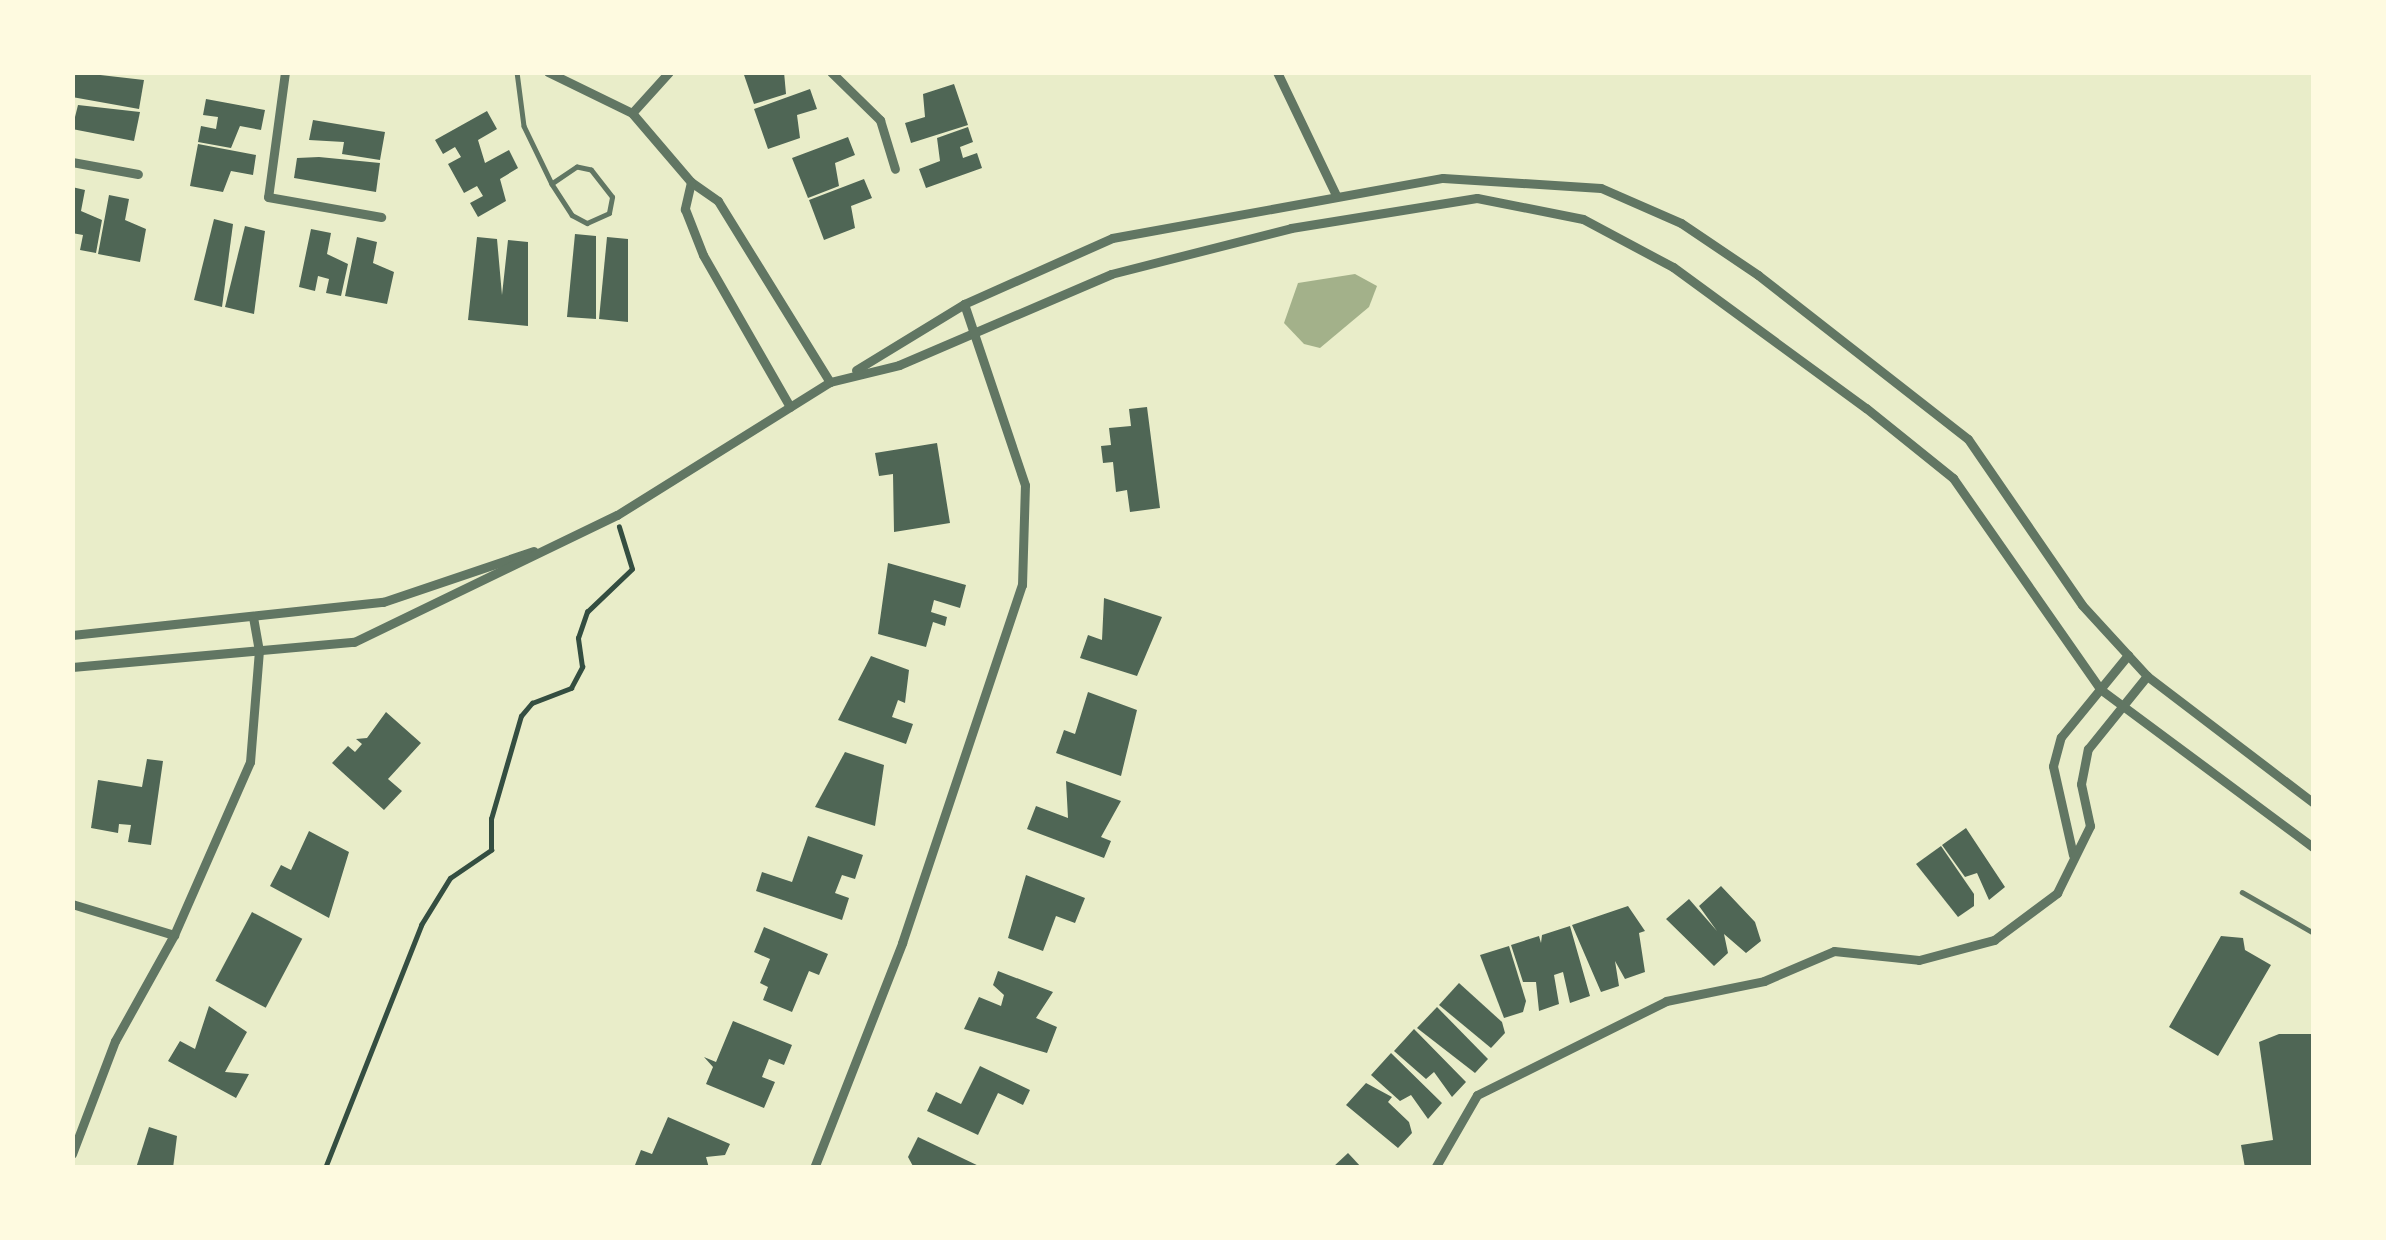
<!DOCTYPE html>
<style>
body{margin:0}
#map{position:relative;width:2386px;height:1240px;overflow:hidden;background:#e9edc9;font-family:"Fira Sans",sans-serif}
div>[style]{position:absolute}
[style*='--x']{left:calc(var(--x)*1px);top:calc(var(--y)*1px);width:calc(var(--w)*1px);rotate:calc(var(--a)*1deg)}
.water>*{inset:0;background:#a3b18a}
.building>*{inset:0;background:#4f6655;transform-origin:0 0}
.path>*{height:4.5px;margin:-2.25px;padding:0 2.25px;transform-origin:2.25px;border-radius:2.25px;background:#344e41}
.service>*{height:4.5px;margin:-2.25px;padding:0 2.25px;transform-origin:2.25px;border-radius:2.25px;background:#617663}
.minor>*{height:9px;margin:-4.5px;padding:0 4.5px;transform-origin:4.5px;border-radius:4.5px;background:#617663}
span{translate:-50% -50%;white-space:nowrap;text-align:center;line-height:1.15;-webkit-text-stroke:9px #fefae0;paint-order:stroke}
.frame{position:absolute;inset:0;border:75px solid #fefae0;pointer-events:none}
</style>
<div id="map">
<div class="water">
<i style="clip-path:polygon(1355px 274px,1377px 286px,1369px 307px,1320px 348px,1304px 344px,1284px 323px,1298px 283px)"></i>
</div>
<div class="building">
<i style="clip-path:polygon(743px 72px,784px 72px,786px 94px,754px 104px)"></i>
<i style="clip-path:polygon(83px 73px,144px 80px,139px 109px,72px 97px,72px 76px)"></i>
<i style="clip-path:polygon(954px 84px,968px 125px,911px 143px,905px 123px,925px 117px,923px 94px)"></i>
<i style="clip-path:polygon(810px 89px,817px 109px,797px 115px,800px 138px,768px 149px,754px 109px)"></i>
<i style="clip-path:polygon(206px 99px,265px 110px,261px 130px,240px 126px,231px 148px,198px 142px,201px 126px,216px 129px,218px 117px,203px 115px)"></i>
<i style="clip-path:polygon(78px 105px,140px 112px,134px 141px,72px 129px)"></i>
<i style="clip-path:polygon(487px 111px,497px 129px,478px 140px,485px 163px,509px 150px,518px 168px,500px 179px,506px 201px,478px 217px,470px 203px,483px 196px,477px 186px,464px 193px,448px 164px,461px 157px,455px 147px,443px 154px,435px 140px)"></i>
<i style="clip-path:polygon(313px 120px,385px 132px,380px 160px,342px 154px,344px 142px,309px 140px)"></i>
<i style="clip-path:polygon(968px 127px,973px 142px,960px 147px,963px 158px,977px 153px,982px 168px,926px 188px,919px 169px,940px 161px,937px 138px)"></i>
<i style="clip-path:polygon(848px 137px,855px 155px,835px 163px,839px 186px,808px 198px,792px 158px)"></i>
<i style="clip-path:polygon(198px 144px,256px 155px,253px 175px,231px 171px,223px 192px,190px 186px)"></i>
<i style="clip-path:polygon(319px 157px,380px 163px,376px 192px,294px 178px,297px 158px)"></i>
<i style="clip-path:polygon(864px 179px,872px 198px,851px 206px,855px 228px,824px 240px,809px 200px)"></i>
<i style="clip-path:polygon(72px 187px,85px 190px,81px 211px,102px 220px,96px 253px,80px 250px,83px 235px,72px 233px)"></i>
<i style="clip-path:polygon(109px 195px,129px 199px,125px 220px,146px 229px,140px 262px,98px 254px)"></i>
<i style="clip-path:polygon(214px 219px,233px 224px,222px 307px,194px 300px)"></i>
<i style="clip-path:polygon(245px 226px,265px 231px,254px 314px,225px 307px)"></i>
<i style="clip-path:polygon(311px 229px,331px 233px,327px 254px,348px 264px,341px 296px,326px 293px,329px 279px,318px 276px,315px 291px,299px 287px)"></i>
<i style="clip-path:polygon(575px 234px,596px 236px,596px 319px,567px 317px)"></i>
<i style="clip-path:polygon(357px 237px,377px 242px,373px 263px,394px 272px,387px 304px,345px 296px)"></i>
<i style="clip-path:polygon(477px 237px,497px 239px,502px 295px,508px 240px,528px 242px,528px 326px,468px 320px)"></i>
<i style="clip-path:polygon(607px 237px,628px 239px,628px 322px,599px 319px)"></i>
<i style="clip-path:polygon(1147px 407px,1160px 508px,1130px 512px,1127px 490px,1116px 492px,1113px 462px,1103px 463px,1101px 446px,1111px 445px,1109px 428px,1131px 426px,1129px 409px)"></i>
<i style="clip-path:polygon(937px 443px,950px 523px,894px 532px,893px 474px,879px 476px,875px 453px)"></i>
<i style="clip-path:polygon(888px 563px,966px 585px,960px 608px,934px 600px,931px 612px,947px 617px,945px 626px,933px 622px,926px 647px,878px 634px)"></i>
<i style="clip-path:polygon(1104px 598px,1162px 617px,1137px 676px,1080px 658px,1088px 635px,1102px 640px)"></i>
<i style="clip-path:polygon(871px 656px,909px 670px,905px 703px,898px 700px,892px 717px,913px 724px,906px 744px,838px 720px)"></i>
<i style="clip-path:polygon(1088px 692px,1137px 710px,1121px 776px,1056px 753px,1064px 730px,1075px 734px)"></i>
<i style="clip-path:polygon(386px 712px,421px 743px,388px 779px,402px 791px,384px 810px,332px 763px,348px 746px,355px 752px,362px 744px,356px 739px,367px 738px)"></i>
<i style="clip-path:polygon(845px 752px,884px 765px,875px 826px,815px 807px)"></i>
<i style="clip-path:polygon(147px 759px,163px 761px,151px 845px,128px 842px,131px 825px,119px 824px,118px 833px,91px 828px,98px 780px,142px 787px)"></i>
<i style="clip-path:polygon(1066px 781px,1121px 801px,1101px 837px,1111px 841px,1104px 858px,1027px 829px,1036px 806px,1068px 818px)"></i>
<i style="clip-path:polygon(1966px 828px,2005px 887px,1989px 900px,1977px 873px,1965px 877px,1942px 845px)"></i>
<i style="clip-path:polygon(309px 831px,349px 852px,329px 918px,270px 886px,281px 865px,291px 870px)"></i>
<i style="clip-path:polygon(808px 836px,863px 855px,855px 879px,842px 875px,835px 893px,849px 898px,842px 920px,756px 891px,762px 872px,792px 882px)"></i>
<i style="clip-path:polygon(1941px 846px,1974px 894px,1974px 906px,1958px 917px,1916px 864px)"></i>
<i style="clip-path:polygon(1026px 875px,1085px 898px,1075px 923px,1056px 916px,1043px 951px,1008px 938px)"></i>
<i style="clip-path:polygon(1721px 886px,1755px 922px,1761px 941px,1746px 953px,1724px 934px,1728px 953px,1714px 966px,1666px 919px,1689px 899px,1717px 931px,1699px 906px)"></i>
<i style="clip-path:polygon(1628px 906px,1645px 931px,1639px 933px,1645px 972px,1625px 979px,1615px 961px,1619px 986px,1601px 992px,1572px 925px)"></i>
<i style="left:252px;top:912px;width:57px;height:78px;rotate:28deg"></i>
<i style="clip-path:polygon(1570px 926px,1590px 996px,1570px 1003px,1563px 972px,1554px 975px,1559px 1004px,1539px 1011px,1536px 982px,1523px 982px,1511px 945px,1539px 936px,1541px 943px,1542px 935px)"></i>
<i style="clip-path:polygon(764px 927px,828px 954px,819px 975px,809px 971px,792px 1012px,763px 1000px,768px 987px,760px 983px,770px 959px,754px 952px)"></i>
<i style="clip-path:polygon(2221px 936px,2243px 938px,2245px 950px,2271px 965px,2218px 1056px,2169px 1027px)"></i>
<i style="clip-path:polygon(1509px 946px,1526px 1001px,1523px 1012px,1504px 1018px,1480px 955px)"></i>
<i style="clip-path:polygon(998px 971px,1053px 992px,1036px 1018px,1057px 1027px,1047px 1053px,964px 1029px,979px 997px,1001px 1006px,1004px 995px,993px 985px)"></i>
<i style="clip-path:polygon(1459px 983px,1502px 1022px,1505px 1033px,1491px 1048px,1439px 1005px)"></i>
<i style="clip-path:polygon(209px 1006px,247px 1032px,225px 1072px,249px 1074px,236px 1098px,168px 1061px,180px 1041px,195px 1049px)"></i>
<i style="clip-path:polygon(1437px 1007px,1488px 1059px,1475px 1073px,1417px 1028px)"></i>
<i style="clip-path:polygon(733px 1021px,792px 1045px,784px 1065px,769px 1059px,762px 1077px,775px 1082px,764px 1108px,706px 1084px,713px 1067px,704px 1057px,716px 1062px)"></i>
<i style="clip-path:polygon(1414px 1029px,1466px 1082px,1452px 1097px,1434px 1072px,1426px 1079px,1394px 1051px)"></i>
<i style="clip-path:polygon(2279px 1034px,2314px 1034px,2314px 1168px,2245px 1168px,2241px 1145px,2273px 1140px,2259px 1042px)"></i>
<i style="clip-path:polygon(1391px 1053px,1442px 1103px,1428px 1119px,1411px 1095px,1400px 1101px,1371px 1075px)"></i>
<i style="clip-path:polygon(980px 1066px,1030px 1090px,1023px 1105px,998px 1093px,978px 1135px,927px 1111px,936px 1092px,961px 1104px)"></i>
<i style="clip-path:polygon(1366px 1083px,1392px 1097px,1388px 1102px,1409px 1122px,1412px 1133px,1398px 1148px,1346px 1105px)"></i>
<i style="clip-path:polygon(668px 1117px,730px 1144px,725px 1155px,706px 1157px,709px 1168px,635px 1165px,641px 1150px,652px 1154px)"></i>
<i style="clip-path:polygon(149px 1127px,177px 1136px,173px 1168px,136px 1168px)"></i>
<i style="clip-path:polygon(918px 1137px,983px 1168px,914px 1168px,908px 1157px)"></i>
<i style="clip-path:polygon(1348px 1153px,1362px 1168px,1332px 1168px)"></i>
</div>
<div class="path">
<i style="--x:325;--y:1168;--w:261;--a:-68.4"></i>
<i style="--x:421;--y:925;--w:55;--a:-58.3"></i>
<i style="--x:450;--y:878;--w:50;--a:-34.3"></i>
<i style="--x:491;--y:850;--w:31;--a:-90"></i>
<i style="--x:491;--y:819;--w:107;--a:-73.8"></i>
<i style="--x:521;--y:716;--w:17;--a:-50"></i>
<i style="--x:532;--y:703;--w:42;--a:-21"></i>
<i style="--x:571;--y:688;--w:24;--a:-62"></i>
<i style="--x:582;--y:667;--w:29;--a:-98"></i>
<i style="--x:578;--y:638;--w:28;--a:-71"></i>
<i style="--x:587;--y:612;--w:62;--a:-43.7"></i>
<i style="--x:632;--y:569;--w:44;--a:-107.2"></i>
</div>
<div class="service">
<i style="--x:517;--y:72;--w:54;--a:82.6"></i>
<i style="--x:524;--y:126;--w:64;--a:64.2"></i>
<i style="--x:552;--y:184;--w:37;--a:57"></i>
<i style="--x:572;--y:215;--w:17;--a:28"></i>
<i style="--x:587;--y:223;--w:24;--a:-24"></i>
<i style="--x:609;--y:213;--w:16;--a:-79"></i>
<i style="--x:612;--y:197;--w:34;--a:-128"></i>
<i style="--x:591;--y:170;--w:14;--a:-168"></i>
<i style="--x:577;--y:167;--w:30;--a:146"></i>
<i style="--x:2242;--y:892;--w:83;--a:29.7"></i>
</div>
<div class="minor">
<i style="--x:285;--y:72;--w:126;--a:97.7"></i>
<i style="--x:268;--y:197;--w:115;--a:10"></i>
<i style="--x:548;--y:72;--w:93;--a:26"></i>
<i style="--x:632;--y:113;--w:91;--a:49.5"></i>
<i style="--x:691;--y:182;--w:33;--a:35"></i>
<i style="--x:718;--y:201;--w:213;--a:58.3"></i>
<i style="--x:831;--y:72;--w:69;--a:44.4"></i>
<i style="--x:880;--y:120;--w:51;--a:73"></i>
<i style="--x:1277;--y:72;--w:136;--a:64.4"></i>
<i style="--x:632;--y:113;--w:55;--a:-47.9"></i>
<i style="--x:72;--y:162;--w:67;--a:10.3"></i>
<i style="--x:691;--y:182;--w:28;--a:103"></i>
<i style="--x:685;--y:209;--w:49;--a:68.6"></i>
<i style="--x:703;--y:255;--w:175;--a:60.2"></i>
<i style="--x:856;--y:370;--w:127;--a:-31.4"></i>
<i style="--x:964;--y:304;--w:162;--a:-24"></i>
<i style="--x:1112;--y:238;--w:336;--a:-10.3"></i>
<i style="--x:1443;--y:178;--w:158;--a:3.6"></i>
<i style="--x:1601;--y:188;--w:87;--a:23.6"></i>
<i style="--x:1681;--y:223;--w:93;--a:34"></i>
<i style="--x:1758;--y:275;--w:266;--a:38"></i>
<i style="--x:1968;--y:439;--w:201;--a:55.5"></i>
<i style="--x:2082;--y:605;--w:96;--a:47.5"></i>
<i style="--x:2147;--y:676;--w:210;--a:37.3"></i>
<i style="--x:72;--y:635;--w:313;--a:-6.1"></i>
<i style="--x:383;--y:602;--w:159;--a:-18.7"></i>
<i style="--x:72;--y:667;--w:283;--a:-5.1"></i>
<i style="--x:354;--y:642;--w:292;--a:-25.8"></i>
<i style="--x:617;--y:515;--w:251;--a:-32"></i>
<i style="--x:830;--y:382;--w:71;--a:-13.8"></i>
<i style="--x:899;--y:365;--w:231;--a:-23.2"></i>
<i style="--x:1111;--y:274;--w:186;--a:-14.3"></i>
<i style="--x:1291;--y:228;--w:188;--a:-9.2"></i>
<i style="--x:1477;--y:198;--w:108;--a:11.2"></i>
<i style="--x:1583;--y:219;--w:102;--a:28.1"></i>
<i style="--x:1673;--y:267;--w:239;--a:36.2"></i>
<i style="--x:1866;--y:408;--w:112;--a:38.8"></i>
<i style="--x:1953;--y:478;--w:257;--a:55.1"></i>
<i style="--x:2100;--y:689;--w:267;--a:36.6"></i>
<i style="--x:2073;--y:855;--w:91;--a:-102.7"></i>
<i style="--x:2053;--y:766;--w:30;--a:-75"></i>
<i style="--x:2061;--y:737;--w:106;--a:-50.7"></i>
<i style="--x:72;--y:904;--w:107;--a:16.9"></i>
<i style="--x:72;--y:1154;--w:121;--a:-69.2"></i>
<i style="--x:115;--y:1041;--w:121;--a:-60.9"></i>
<i style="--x:174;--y:935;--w:189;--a:-66.3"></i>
<i style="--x:250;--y:762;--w:111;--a:-85.4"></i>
<i style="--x:259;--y:651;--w:34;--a:-100"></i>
<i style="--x:814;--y:1168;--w:242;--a:-68.6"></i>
<i style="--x:902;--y:943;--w:378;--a:-71.5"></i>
<i style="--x:1022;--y:585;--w:100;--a:-88.3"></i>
<i style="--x:1025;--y:485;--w:191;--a:-108.6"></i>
<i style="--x:1435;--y:1168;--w:84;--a:-60.1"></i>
<i style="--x:1477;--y:1095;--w:211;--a:-26.4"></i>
<i style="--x:1666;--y:1001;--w:100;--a:-11.5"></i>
<i style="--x:1764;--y:981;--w:76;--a:-23.2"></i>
<i style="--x:1834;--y:951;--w:85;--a:6"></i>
<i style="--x:1919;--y:960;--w:78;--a:-14.9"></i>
<i style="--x:1994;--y:940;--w:79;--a:-36.7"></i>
<i style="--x:2057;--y:893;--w:75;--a:-63.8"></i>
<i style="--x:2090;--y:826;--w:43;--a:-102.1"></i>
<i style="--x:2081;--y:784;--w:36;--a:-79"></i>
<i style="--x:2088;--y:749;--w:94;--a:-51.1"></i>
</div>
<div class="frame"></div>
</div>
